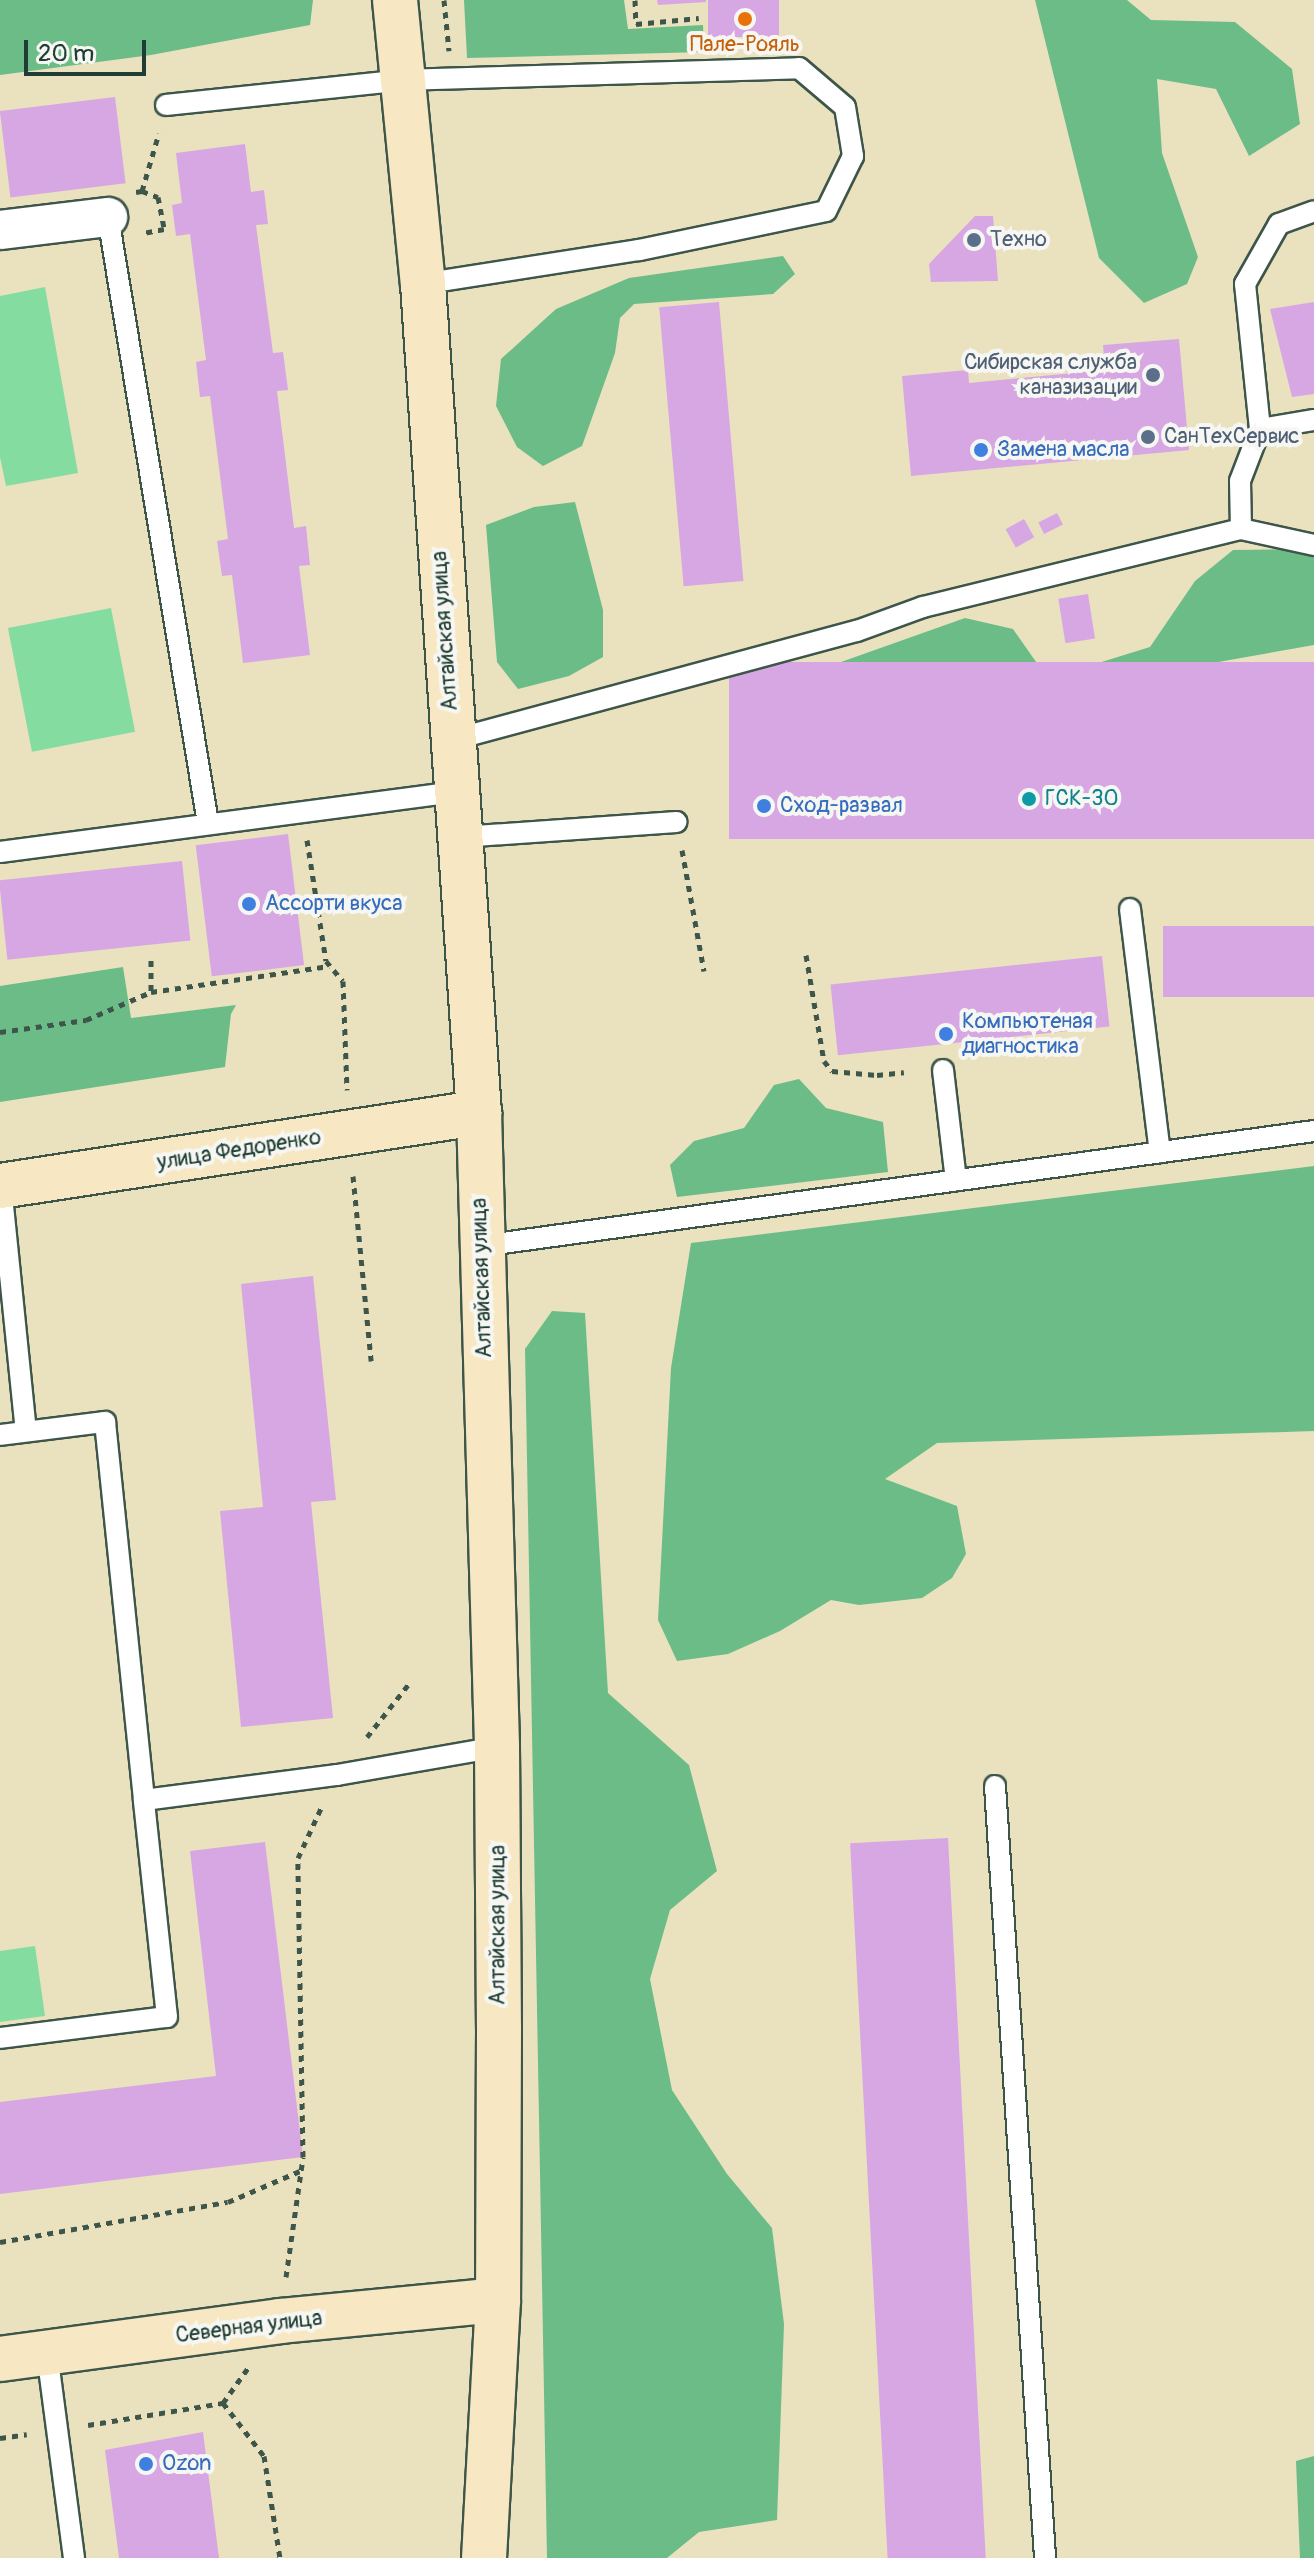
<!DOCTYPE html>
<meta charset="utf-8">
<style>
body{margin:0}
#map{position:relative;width:1314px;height:2558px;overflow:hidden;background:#eae1bf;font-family:Pangolin,sans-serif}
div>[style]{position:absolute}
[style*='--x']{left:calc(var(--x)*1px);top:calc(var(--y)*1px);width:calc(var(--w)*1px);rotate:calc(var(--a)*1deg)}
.green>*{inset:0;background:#85dca1;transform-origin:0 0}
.forest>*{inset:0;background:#6cbc87}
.building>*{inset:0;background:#d7a7e4;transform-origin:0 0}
.path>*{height:5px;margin-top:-2.5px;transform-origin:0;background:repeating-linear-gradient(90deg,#3d5649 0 6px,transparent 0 12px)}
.roads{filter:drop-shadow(2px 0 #3d5649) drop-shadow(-2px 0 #3d5649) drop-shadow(0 2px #3d5649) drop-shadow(0 -2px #3d5649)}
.lane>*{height:20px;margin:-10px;padding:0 10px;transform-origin:10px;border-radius:10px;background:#fff}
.street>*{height:38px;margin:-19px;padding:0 19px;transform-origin:19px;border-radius:19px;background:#fff}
.secondary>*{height:44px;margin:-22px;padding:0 22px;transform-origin:22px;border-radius:22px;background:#f7e8c3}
.dots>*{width:22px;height:22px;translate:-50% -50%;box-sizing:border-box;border:4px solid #f6f6f2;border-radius:50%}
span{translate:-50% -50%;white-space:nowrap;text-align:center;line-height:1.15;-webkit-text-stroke:8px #f6f6f2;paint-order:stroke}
.food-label{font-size:22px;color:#c56008}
.service-label{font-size:22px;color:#4e5e75}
.left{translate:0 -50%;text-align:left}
.right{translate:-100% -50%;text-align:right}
.shop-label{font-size:22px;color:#366cbe}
.street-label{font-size:22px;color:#1f3d34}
.culture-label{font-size:22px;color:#0d838f}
.scale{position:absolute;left:24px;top:40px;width:122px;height:36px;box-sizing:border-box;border:4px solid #1f3d34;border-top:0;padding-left:10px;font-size:24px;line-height:28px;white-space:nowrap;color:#1f3d34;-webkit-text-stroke:6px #f6f6f2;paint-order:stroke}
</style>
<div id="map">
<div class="green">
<i style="clip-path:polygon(45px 287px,78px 473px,6px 486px,0 457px,0 296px)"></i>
<i style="left:111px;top:608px;width:126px;height:105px;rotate:79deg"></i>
<i style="clip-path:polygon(35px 1946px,45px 2016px,0 2022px,0 1951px)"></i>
</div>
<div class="forest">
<i style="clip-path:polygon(0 0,313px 0,310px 25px,151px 55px,0 75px)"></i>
<i style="clip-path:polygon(464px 0,624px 0,628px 29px,703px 25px,704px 52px,467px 58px)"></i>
<i style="clip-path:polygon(1035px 0,1127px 0,1151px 20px,1235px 22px,1292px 69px,1300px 124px,1249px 156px,1216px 89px,1157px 79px,1162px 153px,1198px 257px,1187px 284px,1144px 303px,1099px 258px)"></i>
<i style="clip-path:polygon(783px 256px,795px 274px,773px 294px,634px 304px,620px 318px,615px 353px,582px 446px,543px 466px,517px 447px,496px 406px,501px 359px,556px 309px,629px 278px)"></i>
<i style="clip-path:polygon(575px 502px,603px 610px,603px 657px,569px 676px,518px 689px,497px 662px,486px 525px,534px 507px)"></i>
<i style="clip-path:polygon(1301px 549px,1314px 556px,1314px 645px,818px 733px,798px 706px,802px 685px,841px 662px,965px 618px,1013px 629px,1041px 669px,1079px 669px,1150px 647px,1195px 581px,1233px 550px)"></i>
<i style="clip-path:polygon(123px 967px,131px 1018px,236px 1005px,231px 1014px,225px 1067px,0 1102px,0 986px)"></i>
<i style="clip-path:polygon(799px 1079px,826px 1108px,883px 1122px,888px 1172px,677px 1197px,670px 1165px,694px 1141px,744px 1128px,774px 1085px)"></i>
<i style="clip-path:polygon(1314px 1166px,1314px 1431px,937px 1443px,885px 1479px,957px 1506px,966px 1554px,952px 1578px,922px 1598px,859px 1605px,831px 1600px,780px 1631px,728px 1654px,677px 1661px,658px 1620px,671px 1368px,691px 1243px)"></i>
<i style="clip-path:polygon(552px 1311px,585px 1313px,608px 1693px,689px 1765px,717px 1871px,670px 1910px,650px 1979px,672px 2090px,727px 2174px,772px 2228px,784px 2324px,777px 2520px,699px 2532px,667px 2558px,547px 2558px,525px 1349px)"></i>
<i style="clip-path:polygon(1314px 2456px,1314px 2558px,1300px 2558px,1296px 2461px)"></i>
</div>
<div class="building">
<i style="clip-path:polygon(657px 0,706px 0,706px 2px,658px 5px)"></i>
<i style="left:708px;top:0;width:71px;height:37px"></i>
<i style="left:115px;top:97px;width:87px;height:116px;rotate:83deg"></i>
<i style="clip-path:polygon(245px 144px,251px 192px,264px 190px,268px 224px,256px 225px,273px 353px,283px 352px,288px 390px,277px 391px,294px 528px,306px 526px,310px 565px,299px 566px,310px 655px,243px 663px,232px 575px,222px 576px,217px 541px,228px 539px,210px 396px,200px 397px,196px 362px,206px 360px,190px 234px,176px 236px,172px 205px,182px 203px,176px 153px)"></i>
<i style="clip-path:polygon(975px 216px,993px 216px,998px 281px,931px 282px,929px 264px)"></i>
<i style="left:719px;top:302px;width:280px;height:60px;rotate:85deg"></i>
<i style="clip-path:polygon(1314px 302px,1314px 394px,1292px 397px,1270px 309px)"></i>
<i style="clip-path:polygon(1179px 339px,1189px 450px,911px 476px,902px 376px,968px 370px,969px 383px,1105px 370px,1103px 345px)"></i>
<i style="left:1057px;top:513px;width:13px;height:21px;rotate:63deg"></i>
<i style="left:1024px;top:519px;width:21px;height:21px;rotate:61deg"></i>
<i style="left:1088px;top:594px;width:45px;height:30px;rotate:81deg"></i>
<i style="left:1314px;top:662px;width:177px;height:585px;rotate:90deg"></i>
<i style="left:288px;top:834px;width:132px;height:93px;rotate:83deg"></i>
<i style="left:182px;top:861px;width:80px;height:184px;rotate:84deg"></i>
<i style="left:1314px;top:926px;width:71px;height:151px;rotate:90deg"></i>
<i style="left:1102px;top:956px;width:71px;height:273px;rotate:84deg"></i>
<i style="clip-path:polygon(313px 1276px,336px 1500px,311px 1502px,333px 1718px,241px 1727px,220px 1511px,263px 1507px,241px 1284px)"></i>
<i style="left:948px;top:1838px;width:721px;height:98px;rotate:87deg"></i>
<i style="clip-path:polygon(265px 1842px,303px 2157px,0 2194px,0 2102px,216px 2076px,190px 1851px)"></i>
<i style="clip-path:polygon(203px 2432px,219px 2558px,119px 2558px,105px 2450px)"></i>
</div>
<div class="path">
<i style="--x:444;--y:0;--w:51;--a:84.4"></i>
<i style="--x:635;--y:0;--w:24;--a:88"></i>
<i style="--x:636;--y:24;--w:63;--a:-5.4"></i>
<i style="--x:142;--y:191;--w:17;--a:21"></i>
<i style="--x:158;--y:197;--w:33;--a:79"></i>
<i style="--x:164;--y:229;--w:21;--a:169"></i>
<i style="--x:136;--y:192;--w:6;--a:-9"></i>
<i style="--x:142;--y:191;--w:60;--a:-73.7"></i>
<i style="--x:307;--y:840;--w:122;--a:81.1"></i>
<i style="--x:326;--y:961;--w:26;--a:50"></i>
<i style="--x:343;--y:981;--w:109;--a:87.9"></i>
<i style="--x:682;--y:850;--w:123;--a:79.7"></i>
<i style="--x:806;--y:955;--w:108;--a:80.4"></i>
<i style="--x:824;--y:1061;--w:13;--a:51"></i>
<i style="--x:832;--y:1071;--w:45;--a:5.1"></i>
<i style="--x:877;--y:1075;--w:27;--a:-6"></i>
<i style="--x:151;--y:960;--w:32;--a:90"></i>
<i style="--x:151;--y:992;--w:180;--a:-8.3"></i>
<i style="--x:0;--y:1032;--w:87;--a:-7.9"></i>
<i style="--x:86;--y:1020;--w:71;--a:-23.3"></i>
<i style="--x:353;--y:1176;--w:186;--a:84.4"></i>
<i style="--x:367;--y:1737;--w:71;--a:-51.8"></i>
<i style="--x:0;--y:2242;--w:231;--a:-10"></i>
<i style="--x:228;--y:2202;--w:78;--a:-23.3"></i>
<i style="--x:286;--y:2277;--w:121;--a:-81.9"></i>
<i style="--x:303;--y:2157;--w:299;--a:-91"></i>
<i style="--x:298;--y:1858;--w:57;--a:-65.2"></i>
<i style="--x:223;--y:2403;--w:43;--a:-54.5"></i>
<i style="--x:88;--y:2425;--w:137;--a:-9.3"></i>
<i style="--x:223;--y:2403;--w:67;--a:52.3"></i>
<i style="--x:264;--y:2456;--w:103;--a:81.1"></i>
<i style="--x:0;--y:2438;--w:27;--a:-8"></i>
</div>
<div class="roads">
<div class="lane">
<i style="--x:166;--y:105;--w:237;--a:-6"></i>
<i style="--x:402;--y:80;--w:397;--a:-1.7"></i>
<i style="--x:799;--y:68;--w:60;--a:40.3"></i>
<i style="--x:845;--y:107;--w:50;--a:80.7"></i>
<i style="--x:853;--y:156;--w:61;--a:116.1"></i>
<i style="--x:826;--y:211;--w:191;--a:168.2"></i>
<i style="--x:639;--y:250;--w:219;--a:171.1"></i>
<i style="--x:108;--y:217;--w:614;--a:80.63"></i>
<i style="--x:1260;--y:429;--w:55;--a:-9.5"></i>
<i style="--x:1241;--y:529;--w:75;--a:12.4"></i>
<i style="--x:452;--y:740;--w:419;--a:-15.1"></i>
<i style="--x:857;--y:631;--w:70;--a:-20"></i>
<i style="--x:923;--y:607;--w:327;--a:-13.8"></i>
<i style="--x:1241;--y:529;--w:48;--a:-91.2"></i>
<i style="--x:1240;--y:481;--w:56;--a:-69"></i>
<i style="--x:1260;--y:429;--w:146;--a:-95.9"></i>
<i style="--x:1245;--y:284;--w:69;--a:-60.5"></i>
<i style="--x:1279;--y:224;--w:37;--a:-20"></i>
<i style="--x:461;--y:837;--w:216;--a:-4"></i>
<i style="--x:0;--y:852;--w:460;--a:-7.5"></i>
<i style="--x:1130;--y:909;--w:245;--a:83"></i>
<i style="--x:943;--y:1070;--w:111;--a:83.3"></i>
<i style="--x:1;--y:1186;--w:246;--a:84.2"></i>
<i style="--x:481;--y:1246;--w:841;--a:-7.86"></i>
<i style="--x:0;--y:1435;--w:106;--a:-7.1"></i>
<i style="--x:105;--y:1422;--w:380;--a:84.1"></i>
<i style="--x:995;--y:1786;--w:774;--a:86.29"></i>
<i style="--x:0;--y:2038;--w:168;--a:-7.2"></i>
<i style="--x:167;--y:2017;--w:218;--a:-96.1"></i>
<i style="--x:144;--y:1800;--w:195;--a:-7.4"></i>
<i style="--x:337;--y:1775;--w:162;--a:-9.9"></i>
<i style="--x:47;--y:2353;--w:207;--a:82.5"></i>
</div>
<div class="street">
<i style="--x:0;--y:230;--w:109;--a:-6.9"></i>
</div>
<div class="secondary">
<i style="--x:395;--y:0;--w:285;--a:84.4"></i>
<i style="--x:423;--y:284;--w:831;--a:86.14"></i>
<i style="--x:479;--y:1113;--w:634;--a:88.37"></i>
<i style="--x:497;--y:1747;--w:282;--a:89.6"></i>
<i style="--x:499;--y:2029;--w:271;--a:90.2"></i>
<i style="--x:498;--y:2300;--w:258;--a:93.1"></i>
<i style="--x:0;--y:1186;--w:485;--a:-8.7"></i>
<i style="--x:0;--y:2359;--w:283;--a:-7.7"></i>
<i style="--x:280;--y:2321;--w:219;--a:-5.5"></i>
</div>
</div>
<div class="dots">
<i style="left:745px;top:19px;background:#e8710a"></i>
<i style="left:974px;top:240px;background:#5c6f8a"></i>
<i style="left:1153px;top:375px;background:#5c6f8a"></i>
<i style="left:1148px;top:437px;background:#5c6f8a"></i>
<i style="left:981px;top:450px;background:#3f7fe0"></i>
<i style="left:1029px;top:799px;background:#0f9aa8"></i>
<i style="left:764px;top:806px;background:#3f7fe0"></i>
<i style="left:249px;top:904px;background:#3f7fe0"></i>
<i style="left:946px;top:1034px;background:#3f7fe0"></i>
<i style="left:146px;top:2464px;background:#3f7fe0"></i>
</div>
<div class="food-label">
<span style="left:745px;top:45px">Пале-Рояль</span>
</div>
<div class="service-label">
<span class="left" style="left:990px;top:240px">Техно</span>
<span class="right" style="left:1137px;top:375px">Сибирская служба<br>каназизации</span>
<span class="left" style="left:1164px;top:437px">СанТехСервис</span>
</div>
<div class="shop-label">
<span class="left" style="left:997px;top:450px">Замена масла</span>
<span class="left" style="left:780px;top:806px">Сход-развал</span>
<span class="left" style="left:265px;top:904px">Ассорти вкуса</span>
<span class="left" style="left:962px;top:1034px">Компьютеная<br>диагностика</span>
<span class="left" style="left:162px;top:2464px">Ozon</span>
</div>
<div class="street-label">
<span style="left:445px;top:631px;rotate:-94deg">Алтайская улица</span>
<span style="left:239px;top:1150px;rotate:-9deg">улица Федоренко</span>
<span style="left:482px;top:1278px;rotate:-92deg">Алтайская улица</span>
<span style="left:498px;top:1925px;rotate:-90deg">Алтайская улица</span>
<span style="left:249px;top:2327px;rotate:-7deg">Северная улица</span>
</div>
<div class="culture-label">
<span class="left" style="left:1045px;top:799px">ГСК-30</span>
</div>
<div class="scale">20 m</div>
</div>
